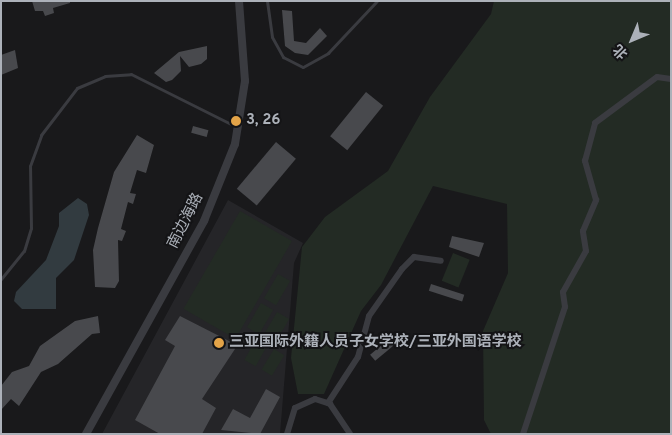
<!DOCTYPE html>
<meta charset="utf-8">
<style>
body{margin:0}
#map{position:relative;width:672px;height:435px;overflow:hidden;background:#19191b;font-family:Overpass,"Noto Sans SC",sans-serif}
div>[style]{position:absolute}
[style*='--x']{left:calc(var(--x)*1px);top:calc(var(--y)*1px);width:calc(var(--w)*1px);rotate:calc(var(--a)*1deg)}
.built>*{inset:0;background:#252528}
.green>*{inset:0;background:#232b24;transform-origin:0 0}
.water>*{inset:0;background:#323b40}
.building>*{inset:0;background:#48494d;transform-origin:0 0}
.service>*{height:3px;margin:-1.5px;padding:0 1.5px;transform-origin:1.5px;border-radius:1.5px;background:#3a3b40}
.minor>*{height:6px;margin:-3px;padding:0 3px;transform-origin:3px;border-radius:3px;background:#3a3b40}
.tertiary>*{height:8px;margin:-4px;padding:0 4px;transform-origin:4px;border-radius:4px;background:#3a3b40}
.dots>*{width:14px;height:14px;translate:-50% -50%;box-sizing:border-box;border:2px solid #141416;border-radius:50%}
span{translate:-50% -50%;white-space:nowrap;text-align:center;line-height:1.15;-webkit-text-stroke:4px #141416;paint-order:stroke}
.poi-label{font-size:15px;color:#acb1b9;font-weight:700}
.left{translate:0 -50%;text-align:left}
.street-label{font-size:15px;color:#acb1b9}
.frame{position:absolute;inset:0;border:2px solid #acb1b9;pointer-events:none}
.north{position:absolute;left:607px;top:15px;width:50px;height:50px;-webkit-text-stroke:4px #141416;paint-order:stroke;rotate:225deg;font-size:14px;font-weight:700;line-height:20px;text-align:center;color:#acb1b9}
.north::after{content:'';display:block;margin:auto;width:18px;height:22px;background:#acb1b9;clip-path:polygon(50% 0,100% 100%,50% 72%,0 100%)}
</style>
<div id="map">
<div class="built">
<i style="clip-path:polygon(228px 200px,303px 243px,294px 263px,280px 434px,102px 434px)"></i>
</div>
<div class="green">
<i style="clip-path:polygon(494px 1px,671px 1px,671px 434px,491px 434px,484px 420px,483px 331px,508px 273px,507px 204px,433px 186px,381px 285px,361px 311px,324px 394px,298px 394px,291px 358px,302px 247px,325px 217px,388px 171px,430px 97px,491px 14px)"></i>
<i style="left:240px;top:211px;width:60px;height:113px;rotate:30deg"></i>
<i style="left:453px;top:253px;width:18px;height:30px;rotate:22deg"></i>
<i style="left:278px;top:274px;width:14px;height:28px;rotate:30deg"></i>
<i style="left:261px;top:303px;width:14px;height:28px;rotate:30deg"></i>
<i style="left:277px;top:312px;width:14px;height:28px;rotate:30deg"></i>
<i style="left:256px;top:339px;width:13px;height:24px;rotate:29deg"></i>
<i style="left:274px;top:349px;width:12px;height:24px;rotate:31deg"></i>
</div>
<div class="water">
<i style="clip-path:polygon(78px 198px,87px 204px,89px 215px,74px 260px,56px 278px,56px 309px,22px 309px,14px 301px,16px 292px,46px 260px,59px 226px,59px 213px)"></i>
</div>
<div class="building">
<i style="clip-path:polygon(32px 1px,70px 1px,70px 3px,53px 8px,54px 13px,45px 16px,43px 11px,35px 11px)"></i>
<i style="clip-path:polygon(282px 10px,292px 11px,294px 41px,306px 43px,320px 28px,327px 36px,308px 55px,295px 53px,285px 46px)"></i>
<i style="clip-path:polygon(207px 46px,207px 59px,201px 64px,189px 67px,180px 56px,181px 71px,172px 80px,166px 82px,154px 73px,179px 52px)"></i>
<i style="clip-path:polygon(15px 50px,18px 68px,1px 75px,1px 55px)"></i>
<i style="left:366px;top:92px;width:22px;height:57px;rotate:39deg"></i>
<i style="left:193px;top:126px;width:16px;height:7px;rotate:15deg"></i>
<i style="clip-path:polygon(137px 135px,154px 145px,146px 173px,137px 170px,130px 193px,136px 194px,133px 204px,128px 202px,121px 229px,126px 231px,122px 241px,118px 240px,119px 281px,115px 288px,95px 287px,93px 250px,98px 228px,114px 172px)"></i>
<i style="left:276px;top:142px;width:26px;height:61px;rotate:40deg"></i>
<i style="clip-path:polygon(452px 236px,484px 243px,479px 257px,449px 247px)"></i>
<i style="left:431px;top:284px;width:35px;height:7px;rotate:18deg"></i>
<i style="clip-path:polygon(98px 316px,100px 333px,92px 334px,58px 364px,41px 372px,19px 406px,11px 399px,1px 410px,1px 386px,12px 372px,29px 366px,40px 346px,75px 321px)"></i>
<i style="clip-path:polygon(180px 316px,231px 342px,235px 349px,202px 399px,216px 408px,202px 434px,160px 434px,135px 420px,175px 346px,165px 340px)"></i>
<i style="left:390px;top:338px;width:8px;height:26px;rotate:50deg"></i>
<i style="clip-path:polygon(266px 389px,280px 397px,260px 434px,221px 430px,233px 409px,250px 418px)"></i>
</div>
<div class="service">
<i style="--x:267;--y:1;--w:36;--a:82"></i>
<i style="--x:272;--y:37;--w:23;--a:61"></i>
<i style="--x:283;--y:57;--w:22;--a:27"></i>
<i style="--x:303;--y:67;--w:29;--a:-29"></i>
<i style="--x:328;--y:53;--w:71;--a:-46.7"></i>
<i style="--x:1;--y:279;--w:36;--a:-51"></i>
<i style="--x:24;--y:251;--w:24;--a:-73"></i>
<i style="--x:31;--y:228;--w:62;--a:-90.9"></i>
<i style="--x:30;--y:166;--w:33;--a:-70"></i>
<i style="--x:41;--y:135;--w:59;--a:-52.5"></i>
<i style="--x:77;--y:88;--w:30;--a:-23"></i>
<i style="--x:105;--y:76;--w:26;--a:-4"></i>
<i style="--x:131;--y:74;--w:119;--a:26.6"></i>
</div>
<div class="minor">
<i style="--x:328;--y:403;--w:55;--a:-56.9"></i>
<i style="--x:358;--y:357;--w:42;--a:-75"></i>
<i style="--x:369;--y:316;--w:57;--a:-54.9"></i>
<i style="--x:402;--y:269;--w:17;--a:-45"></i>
<i style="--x:414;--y:257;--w:27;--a:8"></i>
<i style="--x:287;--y:434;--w:27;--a:-73"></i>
<i style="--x:295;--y:408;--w:22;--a:-24"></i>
<i style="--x:315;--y:399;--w:16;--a:18"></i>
<i style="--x:330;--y:404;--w:36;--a:56"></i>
<i style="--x:523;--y:434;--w:134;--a:-71.7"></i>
<i style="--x:565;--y:307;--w:15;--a:-98"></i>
<i style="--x:563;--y:292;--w:47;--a:-60.7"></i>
<i style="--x:586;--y:251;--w:20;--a:-99"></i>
<i style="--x:583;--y:231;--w:34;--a:-67"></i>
<i style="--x:596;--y:200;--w:41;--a:-105.8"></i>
<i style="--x:585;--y:161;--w:39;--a:-75"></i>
<i style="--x:595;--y:123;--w:77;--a:-36.6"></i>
<i style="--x:657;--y:77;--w:14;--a:8"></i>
</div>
<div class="tertiary">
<i style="--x:86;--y:434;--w:244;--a:-61"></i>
<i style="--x:204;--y:221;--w:83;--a:-68.1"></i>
<i style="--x:235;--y:144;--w:64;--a:-81"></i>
<i style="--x:245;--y:81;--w:80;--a:-94.3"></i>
</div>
<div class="dots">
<i style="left:236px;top:121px;background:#e4a448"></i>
<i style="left:219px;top:343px;background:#e4a448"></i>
</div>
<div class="poi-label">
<span class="left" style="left:246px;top:121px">3, 26</span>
<span class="left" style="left:229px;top:343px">三亚国际外籍人员子女学校/三亚外国语学校</span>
</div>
<div class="street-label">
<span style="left:186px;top:221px;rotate:-63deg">南边海路</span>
</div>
<div class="frame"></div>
<div class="north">北</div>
</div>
